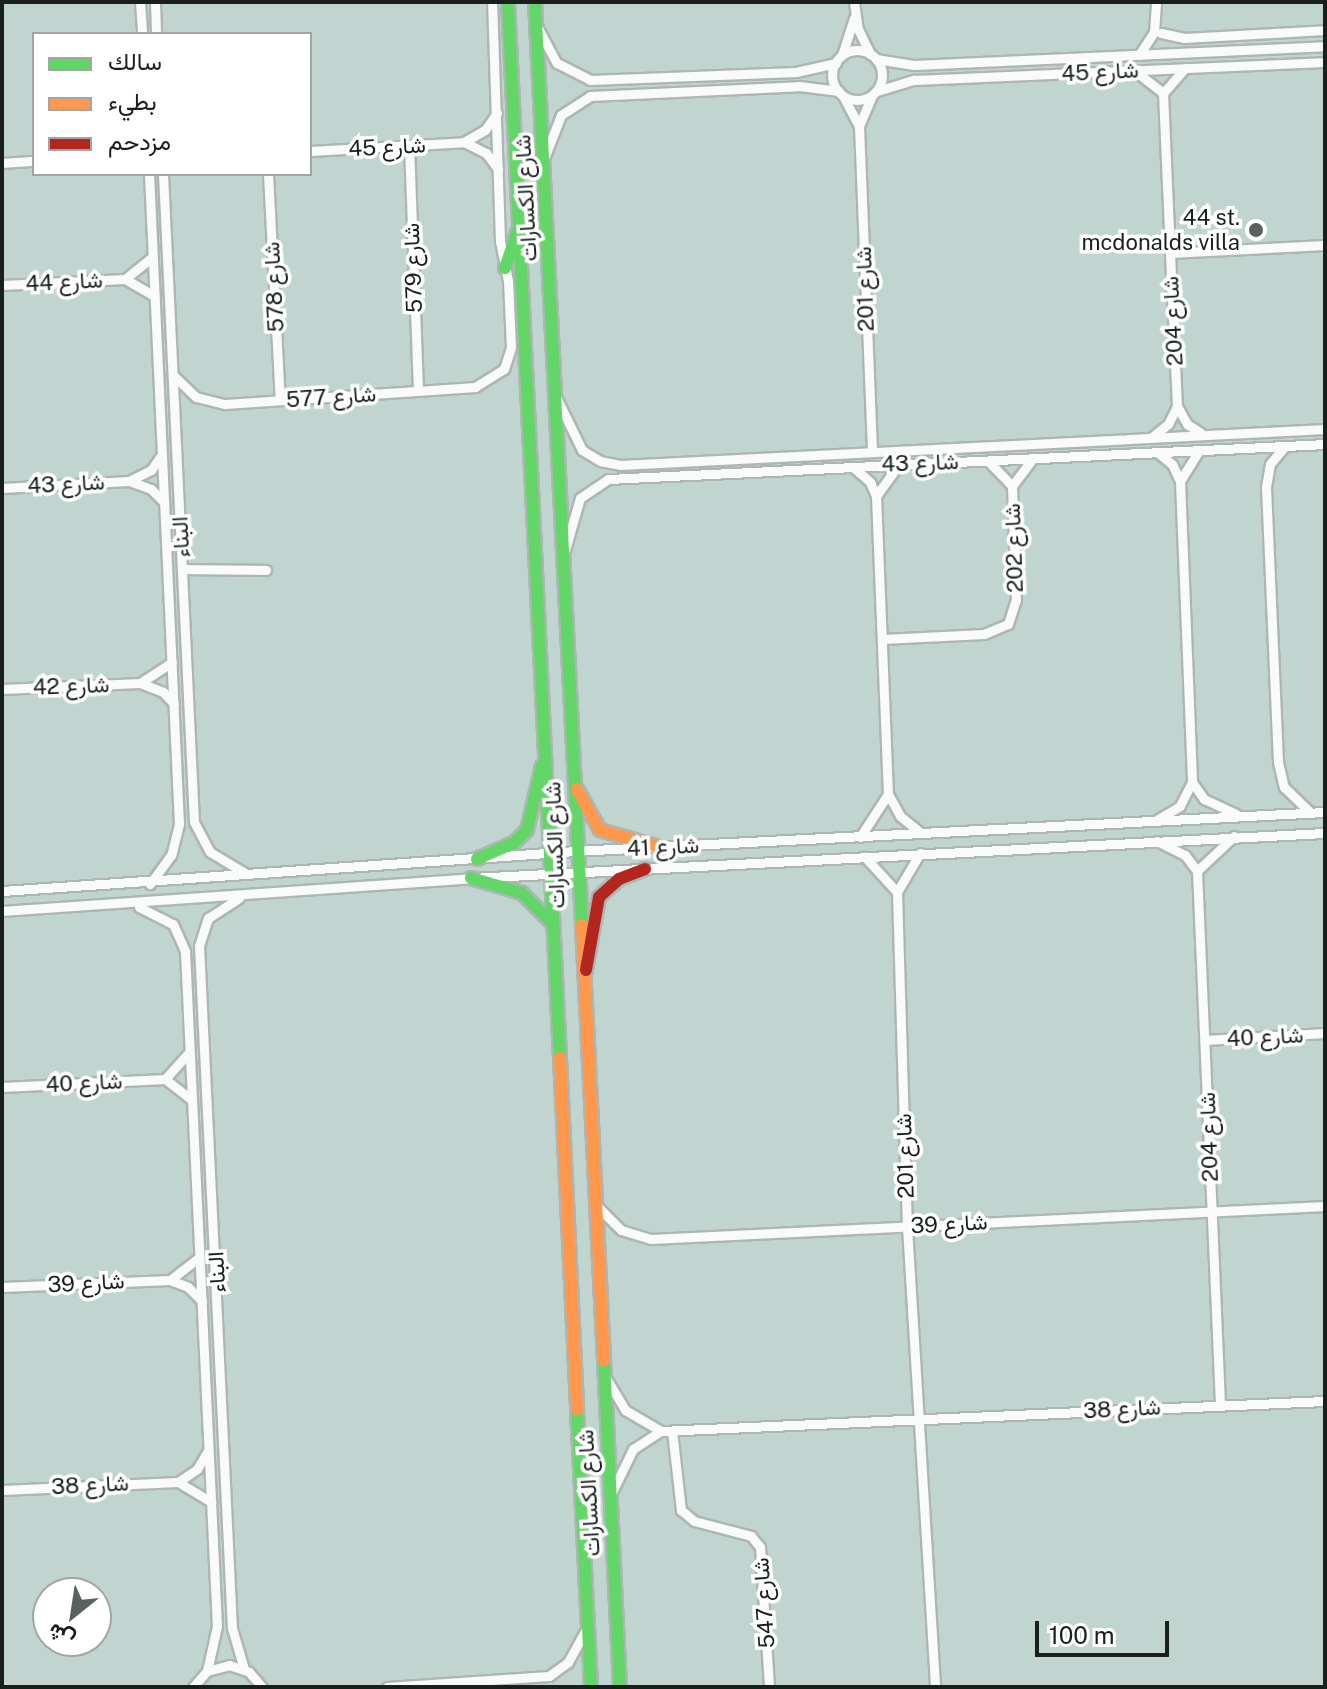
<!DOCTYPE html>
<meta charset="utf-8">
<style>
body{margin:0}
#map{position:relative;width:1327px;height:1689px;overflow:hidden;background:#d4dfdc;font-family:"Public Sans",Vazirmatn,sans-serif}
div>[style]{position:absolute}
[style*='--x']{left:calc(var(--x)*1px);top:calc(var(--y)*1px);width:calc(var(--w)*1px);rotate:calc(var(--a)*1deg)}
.built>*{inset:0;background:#c1d5d0}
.roads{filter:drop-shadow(2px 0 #aeb6b4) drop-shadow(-2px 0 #aeb6b4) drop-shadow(0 2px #aeb6b4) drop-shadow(0 -2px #aeb6b4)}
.street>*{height:9px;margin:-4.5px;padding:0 4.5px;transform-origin:4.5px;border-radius:4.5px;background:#f9fafa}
.street>.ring{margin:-4.5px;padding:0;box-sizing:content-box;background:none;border:9px solid #f9fafa;border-radius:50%}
.fast>*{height:12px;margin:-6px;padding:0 6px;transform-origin:6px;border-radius:6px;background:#63d668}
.slow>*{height:12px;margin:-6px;padding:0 6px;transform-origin:6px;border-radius:6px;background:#ff974d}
.jam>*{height:12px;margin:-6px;padding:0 6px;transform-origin:6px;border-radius:6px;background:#b3261e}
.dots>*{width:22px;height:22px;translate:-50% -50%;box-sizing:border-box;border:4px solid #fff;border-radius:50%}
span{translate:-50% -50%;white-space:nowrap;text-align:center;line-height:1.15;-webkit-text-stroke:7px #fff;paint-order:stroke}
.street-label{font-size:22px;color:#181f1d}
.poi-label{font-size:22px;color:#181f1d}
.right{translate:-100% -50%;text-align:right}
.frame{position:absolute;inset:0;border:4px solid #181f1d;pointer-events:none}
.legend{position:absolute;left:32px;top:32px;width:280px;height:144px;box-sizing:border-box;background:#fff;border:2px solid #a3a5a5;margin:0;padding:10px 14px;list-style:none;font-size:24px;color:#181f1d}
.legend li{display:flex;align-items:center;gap:16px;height:40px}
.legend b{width:40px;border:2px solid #a3a5a5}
.north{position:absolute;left:32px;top:1577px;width:80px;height:80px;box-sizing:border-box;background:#fff;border:2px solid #a3a5a5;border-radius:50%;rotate:210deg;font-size:22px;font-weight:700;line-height:32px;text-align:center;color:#181f1d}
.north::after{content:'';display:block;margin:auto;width:28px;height:36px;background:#5a6260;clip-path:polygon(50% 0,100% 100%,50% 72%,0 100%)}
.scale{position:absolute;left:1035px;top:1621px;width:134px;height:36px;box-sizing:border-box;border:4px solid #181f1d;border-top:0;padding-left:10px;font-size:24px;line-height:28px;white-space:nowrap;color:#181f1d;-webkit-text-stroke:6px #fff;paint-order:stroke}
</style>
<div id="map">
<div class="built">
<i style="clip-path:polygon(evenodd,2px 2px,1325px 2px,1325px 1687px,2px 1687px,2px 2px,34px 34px,310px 34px,310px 174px,34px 174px,34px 34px,2px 2px,48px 1593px,96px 1593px,96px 1641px,48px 1641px,48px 1593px)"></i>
</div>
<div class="roads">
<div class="street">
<i style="--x:140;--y:2;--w:32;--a:86"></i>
<i style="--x:155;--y:2;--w:32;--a:88"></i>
<i style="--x:854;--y:2;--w:27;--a:82"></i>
<i style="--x:858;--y:29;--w:28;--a:64"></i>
<i style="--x:538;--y:28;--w:40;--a:62"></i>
<i style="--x:557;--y:63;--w:37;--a:27"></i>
<i style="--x:590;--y:80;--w:206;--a:-2.2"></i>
<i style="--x:796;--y:72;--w:41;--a:-12.7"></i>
<i style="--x:1161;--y:33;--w:24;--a:12"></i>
<i style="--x:1184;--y:38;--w:141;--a:-3.2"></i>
<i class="ring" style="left:832px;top:50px;width:41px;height:41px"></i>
<i style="--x:842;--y:55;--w:39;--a:-72"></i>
<i style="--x:1139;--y:55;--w:27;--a:-57"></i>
<i style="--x:1154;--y:32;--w:30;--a:-86"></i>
<i style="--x:876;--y:59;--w:38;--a:9"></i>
<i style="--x:914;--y:65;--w:411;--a:-2.6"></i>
<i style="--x:1185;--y:68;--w:33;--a:131"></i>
<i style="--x:1163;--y:93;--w:160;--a:87.5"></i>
<i style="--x:1170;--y:253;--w:153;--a:87.4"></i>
<i style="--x:1177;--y:406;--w:21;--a:61"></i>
<i style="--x:1187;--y:424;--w:17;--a:33"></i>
<i style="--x:1135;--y:71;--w:36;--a:38"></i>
<i style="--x:877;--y:91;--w:39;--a:-17"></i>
<i style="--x:914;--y:80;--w:411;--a:-2.5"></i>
<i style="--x:843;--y:96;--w:34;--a:62"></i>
<i style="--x:859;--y:126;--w:326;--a:87.7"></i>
<i style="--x:859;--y:126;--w:33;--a:-67"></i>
<i style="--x:464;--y:142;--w:25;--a:27"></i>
<i style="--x:486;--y:153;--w:20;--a:53"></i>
<i style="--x:409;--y:145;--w:246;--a:87.9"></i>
<i style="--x:310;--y:151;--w:154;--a:-3.3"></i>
<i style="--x:464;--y:142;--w:24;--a:-30"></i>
<i style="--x:485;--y:130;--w:21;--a:-55"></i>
<i style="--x:545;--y:156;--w:44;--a:-68.7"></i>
<i style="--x:561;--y:115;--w:35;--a:-33"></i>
<i style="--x:590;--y:96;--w:209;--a:-2.7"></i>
<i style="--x:799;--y:86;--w:40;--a:7.1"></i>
<i style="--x:2;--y:163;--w:32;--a:-4"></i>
<i style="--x:149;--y:174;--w:651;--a:87.36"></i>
<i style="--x:179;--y:824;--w:32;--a:104"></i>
<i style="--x:171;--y:855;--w:36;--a:126"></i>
<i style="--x:163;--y:174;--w:649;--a:87.26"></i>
<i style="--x:194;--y:822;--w:34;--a:62"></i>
<i style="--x:210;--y:852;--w:41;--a:31"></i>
<i style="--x:268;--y:174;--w:226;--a:87"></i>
<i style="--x:1170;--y:253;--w:155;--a:-3"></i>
<i style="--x:125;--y:279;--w:35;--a:-39"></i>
<i style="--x:2;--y:285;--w:123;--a:-2.8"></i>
<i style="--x:125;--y:279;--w:34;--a:30"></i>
<i style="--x:174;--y:376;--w:30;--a:44"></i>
<i style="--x:196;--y:397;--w:30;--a:14"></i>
<i style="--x:225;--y:404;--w:251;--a:-3.9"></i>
<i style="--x:475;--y:387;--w:34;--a:-32"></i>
<i style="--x:504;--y:369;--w:23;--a:-72"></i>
<i style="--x:511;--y:347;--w:66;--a:-92.6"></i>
<i style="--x:508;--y:281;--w:41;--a:-101.3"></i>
<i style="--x:500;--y:241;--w:239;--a:-91.9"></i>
<i style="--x:557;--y:399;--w:57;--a:63.9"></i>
<i style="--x:582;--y:450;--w:21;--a:31"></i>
<i style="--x:600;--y:461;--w:20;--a:11"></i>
<i style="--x:620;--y:465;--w:706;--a:-2.92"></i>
<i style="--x:1152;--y:437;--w:21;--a:-39"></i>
<i style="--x:1168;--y:424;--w:20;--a:-63"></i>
<i style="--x:1285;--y:446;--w:23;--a:130"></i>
<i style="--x:1270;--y:464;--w:23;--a:100"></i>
<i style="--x:1266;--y:487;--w:275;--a:87.5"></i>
<i style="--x:1278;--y:762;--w:26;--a:77"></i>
<i style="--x:1284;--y:787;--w:37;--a:44"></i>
<i style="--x:1157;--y:452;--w:19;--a:39"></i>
<i style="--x:1172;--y:464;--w:19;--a:65"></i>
<i style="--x:1180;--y:481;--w:301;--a:87.7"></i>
<i style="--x:1192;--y:782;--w:27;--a:117"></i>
<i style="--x:1180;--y:806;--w:26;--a:149"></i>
<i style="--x:988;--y:461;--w:35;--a:46"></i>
<i style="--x:853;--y:467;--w:23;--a:41"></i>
<i style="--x:870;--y:482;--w:15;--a:67"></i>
<i style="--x:876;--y:496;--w:298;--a:87.7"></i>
<i style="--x:888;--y:794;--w:25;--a:61"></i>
<i style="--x:900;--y:816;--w:27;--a:39"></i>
<i style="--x:129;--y:481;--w:23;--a:20"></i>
<i style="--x:151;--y:489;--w:16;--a:45"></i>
<i style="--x:1180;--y:481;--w:36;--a:-58"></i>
<i style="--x:2;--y:488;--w:127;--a:-3.2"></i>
<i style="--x:129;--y:481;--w:25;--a:-27"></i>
<i style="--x:151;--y:470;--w:16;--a:-55"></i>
<i style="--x:876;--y:496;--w:39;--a:-54"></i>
<i style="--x:565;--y:550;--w:54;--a:-73.9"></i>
<i style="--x:580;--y:498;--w:34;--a:-34"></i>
<i style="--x:608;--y:479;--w:718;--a:-2.79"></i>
<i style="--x:183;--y:569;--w:83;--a:0.7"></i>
<i style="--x:882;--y:639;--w:102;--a:-2.8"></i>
<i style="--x:984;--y:634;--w:26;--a:-23"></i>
<i style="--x:1008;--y:624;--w:25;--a:-72"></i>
<i style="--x:1016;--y:600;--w:114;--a:-92"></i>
<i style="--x:1012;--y:486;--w:35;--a:-53"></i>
<i style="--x:140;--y:683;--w:38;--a:-33"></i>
<i style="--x:2;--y:689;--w:138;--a:-2.5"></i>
<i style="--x:140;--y:683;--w:25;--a:21"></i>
<i style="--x:163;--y:692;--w:16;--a:47"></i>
<i style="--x:1192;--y:782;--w:21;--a:55"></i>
<i style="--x:1204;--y:799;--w:35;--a:25"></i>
<i style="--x:860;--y:837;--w:51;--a:-56.9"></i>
<i style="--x:1157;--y:841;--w:31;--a:27"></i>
<i style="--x:1185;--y:855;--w:20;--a:53"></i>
<i style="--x:1197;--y:871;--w:533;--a:87.53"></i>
<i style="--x:920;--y:853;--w:45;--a:120.5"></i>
<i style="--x:897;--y:892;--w:335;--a:88.3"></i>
<i style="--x:907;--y:1227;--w:461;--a:86.5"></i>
<i style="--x:865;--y:857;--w:47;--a:47.6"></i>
<i style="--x:1197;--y:871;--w:51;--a:-43.4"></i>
<i style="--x:2;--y:891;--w:574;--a:-3.99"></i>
<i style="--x:575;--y:851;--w:751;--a:-2.98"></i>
<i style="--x:239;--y:898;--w:37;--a:147"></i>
<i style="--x:208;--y:918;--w:29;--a:108"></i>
<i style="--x:199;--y:946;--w:683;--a:87.23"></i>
<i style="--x:232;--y:1628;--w:43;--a:73.7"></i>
<i style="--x:139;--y:907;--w:38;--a:27"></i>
<i style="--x:173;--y:924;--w:30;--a:66"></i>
<i style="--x:185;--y:951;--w:676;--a:87.29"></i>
<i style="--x:217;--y:1626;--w:46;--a:102.5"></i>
<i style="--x:2;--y:911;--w:470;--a:-4"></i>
<i style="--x:471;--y:878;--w:855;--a:-3.02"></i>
<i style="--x:1205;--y:1040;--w:120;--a:-3.3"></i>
<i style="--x:165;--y:1079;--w:36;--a:-48"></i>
<i style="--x:2;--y:1087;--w:163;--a:-2.8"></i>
<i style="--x:165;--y:1079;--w:33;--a:38"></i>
<i style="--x:597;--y:1206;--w:34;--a:45"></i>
<i style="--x:621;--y:1230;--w:31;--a:17"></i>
<i style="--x:651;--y:1239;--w:675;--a:-2.8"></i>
<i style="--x:170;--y:1280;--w:37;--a:-38"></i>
<i style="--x:2;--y:1287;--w:168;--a:-2.4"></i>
<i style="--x:170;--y:1280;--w:19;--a:21"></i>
<i style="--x:188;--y:1287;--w:20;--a:45"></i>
<i style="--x:606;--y:1378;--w:37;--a:59"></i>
<i style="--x:625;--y:1410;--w:42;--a:30.3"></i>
<i style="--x:672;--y:1431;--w:80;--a:83.5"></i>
<i style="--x:681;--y:1510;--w:17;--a:40"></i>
<i style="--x:694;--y:1521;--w:59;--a:14.7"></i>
<i style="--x:751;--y:1536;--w:14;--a:51"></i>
<i style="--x:760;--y:1547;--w:140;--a:86.3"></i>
<i style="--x:178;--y:1482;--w:23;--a:-34"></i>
<i style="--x:197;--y:1469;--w:21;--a:-59"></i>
<i style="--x:2;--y:1490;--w:176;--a:-2.6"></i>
<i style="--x:178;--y:1482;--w:39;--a:31"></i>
<i style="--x:611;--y:1494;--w:50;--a:-63.9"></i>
<i style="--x:633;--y:1449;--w:33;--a:-33"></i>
<i style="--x:661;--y:1431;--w:665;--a:-2.59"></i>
<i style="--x:193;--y:1687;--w:21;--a:-49"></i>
<i style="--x:207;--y:1671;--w:23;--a:-15"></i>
<i style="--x:229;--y:1665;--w:21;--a:19"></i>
<i style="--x:249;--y:1672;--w:20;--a:49"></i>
<i style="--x:387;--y:1687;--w:162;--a:-3.9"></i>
<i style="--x:549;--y:1676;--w:24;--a:-36"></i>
<i style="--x:568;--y:1662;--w:39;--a:-61"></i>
</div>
<div class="fast">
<i style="--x:508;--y:2;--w:1057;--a:87.18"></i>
<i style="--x:535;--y:2;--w:924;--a:87.08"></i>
<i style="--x:505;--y:268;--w:40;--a:-71.1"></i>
<i style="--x:477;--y:859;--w:40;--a:-23.4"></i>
<i style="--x:514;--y:843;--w:18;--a:-45"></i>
<i style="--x:527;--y:830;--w:66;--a:-76.8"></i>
<i style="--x:471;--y:878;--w:53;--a:16.4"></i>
<i style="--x:522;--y:893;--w:41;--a:45"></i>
<i style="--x:604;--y:1360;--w:327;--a:87.2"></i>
<i style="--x:577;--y:1410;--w:277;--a:87.1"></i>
</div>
<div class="slow">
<i style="--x:577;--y:789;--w:47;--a:60.7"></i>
<i style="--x:600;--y:830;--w:65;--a:16.2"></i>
<i style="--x:582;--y:925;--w:436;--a:87.1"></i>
<i style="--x:560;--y:1058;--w:352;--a:87.2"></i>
</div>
<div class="jam">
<i style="--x:586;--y:970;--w:74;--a:-79.9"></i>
<i style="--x:599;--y:897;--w:27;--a:-42"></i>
<i style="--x:619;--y:879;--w:28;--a:-21"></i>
</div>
</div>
<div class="dots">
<i style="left:1256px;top:230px;background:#5a6260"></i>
</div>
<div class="street-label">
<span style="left:1100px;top:72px;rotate:-3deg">شارع 45</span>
<span style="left:387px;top:147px;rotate:-3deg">شارع 45</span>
<span style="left:526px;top:198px;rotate:-93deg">شارع الكسارات</span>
<span style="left:413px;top:268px;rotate:-92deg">شارع 579</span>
<span style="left:64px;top:282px;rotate:-3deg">شارع 44</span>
<span style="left:274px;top:287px;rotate:-93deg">شارع 578</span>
<span style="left:865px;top:289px;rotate:-92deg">شارع 201</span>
<span style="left:1173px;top:321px;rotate:-93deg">شارع 204</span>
<span style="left:331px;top:397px;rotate:-4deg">شارع 577</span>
<span style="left:920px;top:463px;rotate:-2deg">شارع 43</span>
<span style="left:66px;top:484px;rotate:-3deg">شارع 43</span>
<span style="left:181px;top:537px;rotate:-93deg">البناء</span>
<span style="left:1014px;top:548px;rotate:-92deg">شارع 202</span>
<span style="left:71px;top:686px;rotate:-2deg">شارع 42</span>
<span style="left:555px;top:845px;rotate:-92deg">شارع الكسارات</span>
<span style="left:663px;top:847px;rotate:-3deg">شارع 41</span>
<span style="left:1265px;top:1037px;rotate:-3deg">شارع 40</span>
<span style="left:84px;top:1083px;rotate:-3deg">شارع 40</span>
<span style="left:1209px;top:1137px;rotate:-92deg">شارع 204</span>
<span style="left:905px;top:1156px;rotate:-92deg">شارع 201</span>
<span style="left:949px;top:1224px;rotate:-3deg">شارع 39</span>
<span style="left:217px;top:1272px;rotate:-93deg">البناء</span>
<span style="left:86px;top:1283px;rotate:-3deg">شارع 39</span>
<span style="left:1122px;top:1409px;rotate:-3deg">شارع 38</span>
<span style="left:90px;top:1485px;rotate:-3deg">شارع 38</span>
<span style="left:589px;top:1493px;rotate:-93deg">شارع الكسارات</span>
<span style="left:764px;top:1603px;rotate:-94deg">شارع 547</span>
</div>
<div class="poi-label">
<span class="right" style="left:1240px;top:230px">44 st.<br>mcdonalds villa</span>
</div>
<div class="frame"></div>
<ul class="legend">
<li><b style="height:10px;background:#63d668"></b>سالك</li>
<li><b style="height:10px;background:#ff974d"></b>بطيء</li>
<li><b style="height:10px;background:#b3261e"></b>مزدحم</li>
</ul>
<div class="north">ش</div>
<div class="scale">100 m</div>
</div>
